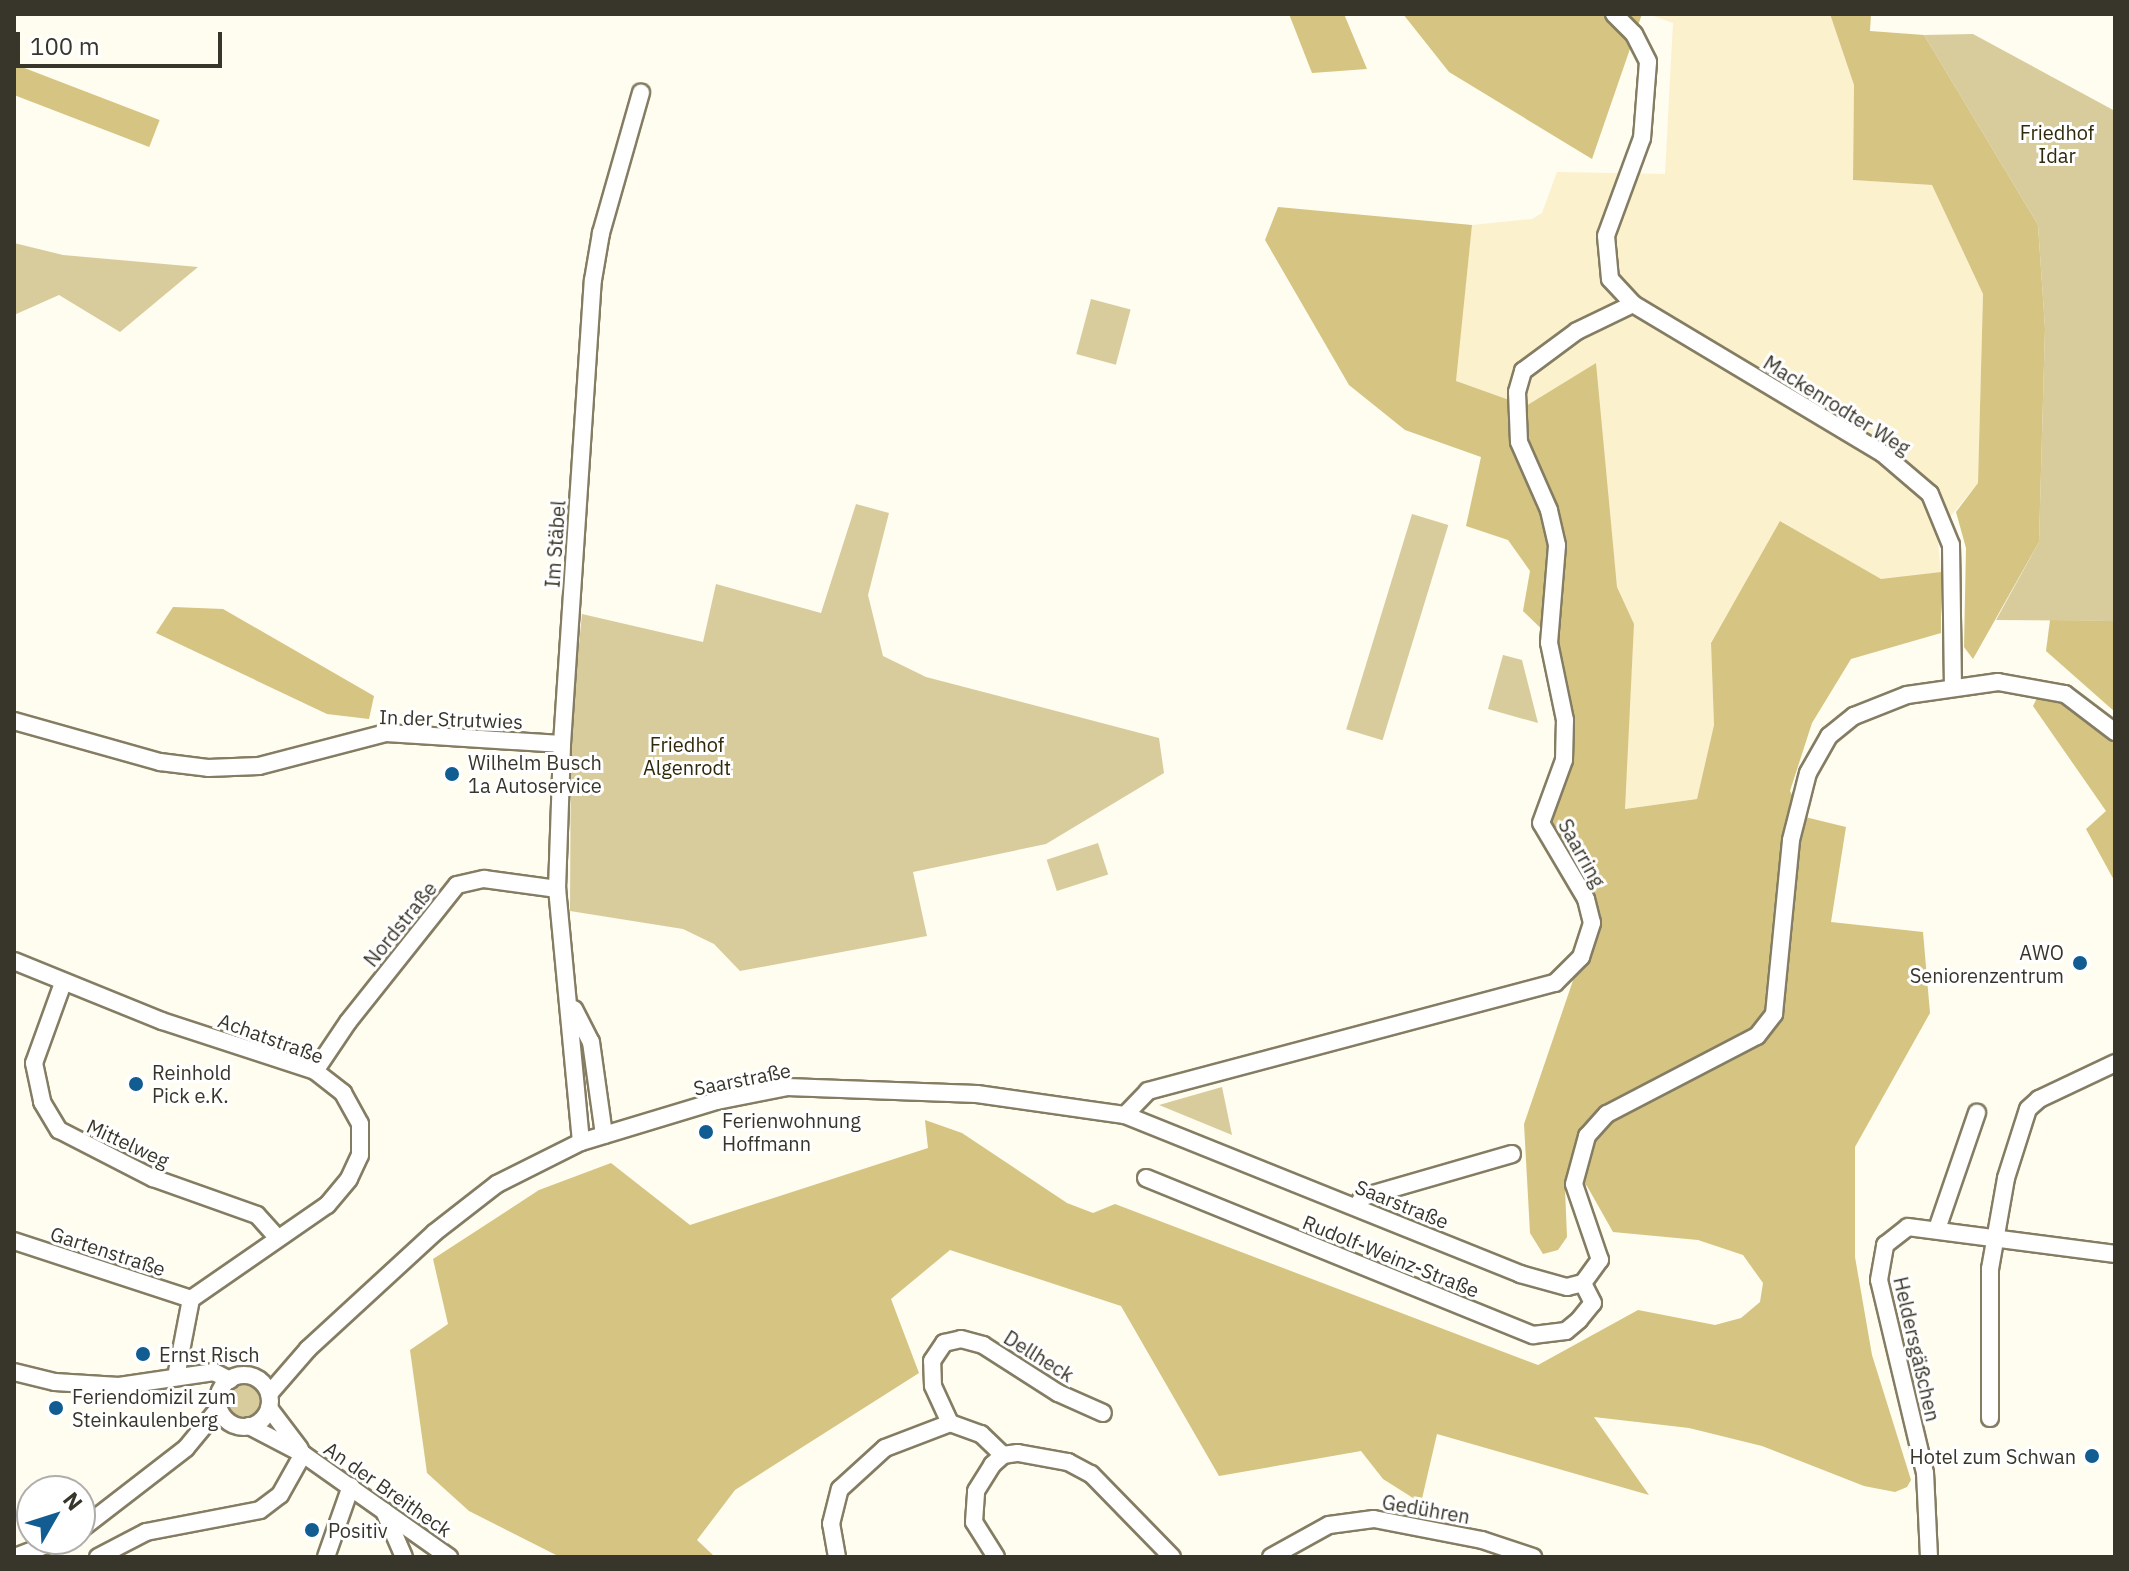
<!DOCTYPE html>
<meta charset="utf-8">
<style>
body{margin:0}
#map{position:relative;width:2129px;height:1571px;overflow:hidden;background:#fffcf0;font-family:"IBM Plex Sans",sans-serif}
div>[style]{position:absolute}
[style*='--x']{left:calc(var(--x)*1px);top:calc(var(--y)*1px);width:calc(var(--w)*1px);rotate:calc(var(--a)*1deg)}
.built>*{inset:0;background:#fbf1cd}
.green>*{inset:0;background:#d8cc9d;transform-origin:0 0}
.round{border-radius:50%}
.forest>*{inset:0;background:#d6c482;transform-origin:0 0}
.roads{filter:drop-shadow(2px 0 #847d63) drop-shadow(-2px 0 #847d63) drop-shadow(0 2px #847d63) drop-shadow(0 -2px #847d63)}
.minor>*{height:16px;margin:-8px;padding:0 8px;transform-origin:8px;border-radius:8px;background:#fff}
.minor>.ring{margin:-8px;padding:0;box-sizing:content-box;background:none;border:16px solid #fff;border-radius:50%}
.dots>*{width:22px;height:22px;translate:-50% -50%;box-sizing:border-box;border:4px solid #fff;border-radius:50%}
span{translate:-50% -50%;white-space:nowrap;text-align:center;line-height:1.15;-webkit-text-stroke:6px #fff;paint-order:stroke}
.park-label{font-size:20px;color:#30290a}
.street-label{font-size:20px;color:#38352a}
.poi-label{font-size:20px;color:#38352a}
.left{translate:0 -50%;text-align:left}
.right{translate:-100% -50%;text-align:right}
.frame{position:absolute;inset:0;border:16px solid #38352a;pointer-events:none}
.north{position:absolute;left:16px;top:1475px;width:80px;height:80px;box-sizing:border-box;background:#fff;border:2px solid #afaeaa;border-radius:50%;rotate:51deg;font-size:22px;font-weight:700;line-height:32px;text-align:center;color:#38352a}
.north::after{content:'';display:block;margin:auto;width:28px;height:36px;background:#115c90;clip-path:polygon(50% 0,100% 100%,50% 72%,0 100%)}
.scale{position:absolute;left:16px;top:32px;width:206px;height:36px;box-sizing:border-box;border:4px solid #38352a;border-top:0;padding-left:10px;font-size:24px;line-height:28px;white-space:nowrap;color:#38352a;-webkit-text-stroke:6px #fff;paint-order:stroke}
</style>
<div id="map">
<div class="built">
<i style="clip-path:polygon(1648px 14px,1830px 14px,1854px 85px,1853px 180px,1932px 185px,1983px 294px,1978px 483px,1937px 533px,1941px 572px,1881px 580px,1781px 521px,1711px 642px,1714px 725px,1697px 799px,1624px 809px,1634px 624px,1617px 587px,1595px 364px,1526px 407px,1455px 381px,1472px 225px,1532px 219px,1542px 213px,1557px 172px,1665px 174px,1673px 23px)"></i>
</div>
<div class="green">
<i style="clip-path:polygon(1973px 34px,2115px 111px,2115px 621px,1996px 620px,2039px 542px,2045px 328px,2038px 225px,1924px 35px)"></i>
<i style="clip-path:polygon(14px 243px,63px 255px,198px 267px,120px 332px,59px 295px,14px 315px)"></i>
<i style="left:1091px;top:299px;width:41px;height:57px;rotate:15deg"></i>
<i style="clip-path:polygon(856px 504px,889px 513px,868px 595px,883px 656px,926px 677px,1159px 738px,1164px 773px,1046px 844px,913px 872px,927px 936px,740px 971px,714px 944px,683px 929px,570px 911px,571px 725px,582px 614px,703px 642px,716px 584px,821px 613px)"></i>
<i style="left:1412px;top:514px;width:38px;height:225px;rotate:17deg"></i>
<i style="clip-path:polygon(1503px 655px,1522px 660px,1538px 723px,1488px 709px)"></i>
<i style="left:1098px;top:843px;width:33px;height:54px;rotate:72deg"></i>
<i style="clip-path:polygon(1222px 1087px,1232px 1135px,1159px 1105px)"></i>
<i class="round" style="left:228px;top:1385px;width:32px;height:32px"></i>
</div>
<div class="forest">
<i style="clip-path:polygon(1289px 14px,1344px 14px,1367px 69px,1312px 73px)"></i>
<i style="clip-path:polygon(1403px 14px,1642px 14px,1592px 159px,1449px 72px)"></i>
<i style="clip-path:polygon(1830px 14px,1871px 14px,1870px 31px,1924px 35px,2038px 225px,2045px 328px,2039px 542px,1973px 659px,1964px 647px,1966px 548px,1956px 512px,1978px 483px,1983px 294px,1932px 185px,1853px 180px,1854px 85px)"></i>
<i style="left:14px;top:64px;width:156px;height:29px;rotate:21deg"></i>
<i style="clip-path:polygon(1278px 207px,1472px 225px,1456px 381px,1526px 406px,1596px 363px,1617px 587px,1634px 624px,1625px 809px,1697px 799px,1714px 725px,1711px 643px,1780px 521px,1881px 579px,1941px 572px,1941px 633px,1851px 659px,1812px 723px,1790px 791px,1805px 817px,1846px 827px,1831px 922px,1923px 932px,1930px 1013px,1855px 1147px,1855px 1257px,1872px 1355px,1911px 1480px,1907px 1487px,1895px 1492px,1864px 1486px,1762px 1446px,1689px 1428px,1594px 1417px,1649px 1495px,1437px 1434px,1421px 1503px,1383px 1479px,1361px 1451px,1219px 1476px,1121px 1306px,950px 1250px,891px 1299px,919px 1373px,735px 1490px,697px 1540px,715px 1557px,560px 1557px,469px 1511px,427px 1473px,410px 1350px,448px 1324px,433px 1259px,539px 1190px,611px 1163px,690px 1225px,928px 1148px,925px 1120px,962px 1133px,1067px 1203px,1093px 1213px,1115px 1204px,1538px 1365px,1638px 1310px,1715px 1325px,1741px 1318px,1760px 1302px,1763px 1283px,1743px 1255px,1698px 1240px,1613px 1232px,1587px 1186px,1571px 1173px,1565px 1189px,1567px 1237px,1558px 1250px,1543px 1254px,1530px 1233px,1524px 1124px,1581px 957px,1597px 932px,1552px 834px,1552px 806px,1569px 761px,1556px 643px,1523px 611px,1530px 571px,1508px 540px,1466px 526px,1481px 457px,1405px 430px,1349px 385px,1265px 240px)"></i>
<i style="clip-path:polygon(173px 607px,223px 609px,374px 696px,369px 719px,327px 714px,156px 633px)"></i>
<i style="clip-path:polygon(2050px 620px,2115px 621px,2115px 712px,2046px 651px)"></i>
<i style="clip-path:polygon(2039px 694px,2063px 701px,2115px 740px,2115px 882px,2086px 829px,2106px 811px,2033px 706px)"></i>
</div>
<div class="roads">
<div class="minor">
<i style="--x:1614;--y:14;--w:28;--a:45"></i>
<i style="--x:1634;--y:34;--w:31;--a:63"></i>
<i style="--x:1648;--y:62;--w:76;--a:94.5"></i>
<i style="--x:1642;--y:138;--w:104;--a:110.2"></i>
<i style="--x:1606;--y:236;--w:43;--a:84.7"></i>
<i style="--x:1610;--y:279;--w:34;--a:47"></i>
<i style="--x:1633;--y:304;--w:290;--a:30.9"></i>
<i style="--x:1882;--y:453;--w:63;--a:40.5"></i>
<i style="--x:1930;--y:494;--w:55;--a:67.6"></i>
<i style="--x:1951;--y:545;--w:140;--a:89.2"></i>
<i style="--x:14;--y:721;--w:152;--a:15.7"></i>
<i style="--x:160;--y:762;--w:48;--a:7.1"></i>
<i style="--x:208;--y:768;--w:51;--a:-2.2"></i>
<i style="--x:259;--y:766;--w:131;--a:-14.6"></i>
<i style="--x:386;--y:733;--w:176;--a:3.6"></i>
<i style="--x:14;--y:961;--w:160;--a:22.1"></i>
<i style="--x:162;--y:1021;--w:161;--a:18.1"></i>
<i style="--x:315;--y:1071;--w:36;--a:38"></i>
<i style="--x:343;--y:1093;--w:35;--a:61"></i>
<i style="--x:360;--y:1124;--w:31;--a:90"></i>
<i style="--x:360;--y:1155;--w:26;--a:115"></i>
<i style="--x:349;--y:1179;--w:34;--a:130"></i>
<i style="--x:327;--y:1205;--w:165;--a:145.3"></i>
<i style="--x:191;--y:1299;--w:79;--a:100.9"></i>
<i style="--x:63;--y:983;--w:85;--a:109.9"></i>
<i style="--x:34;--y:1063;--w:40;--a:78"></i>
<i style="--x:42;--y:1102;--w:33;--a:59"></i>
<i style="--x:59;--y:1130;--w:106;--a:27.1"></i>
<i style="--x:153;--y:1178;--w:110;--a:19.6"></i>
<i style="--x:257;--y:1215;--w:31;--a:48"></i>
<i style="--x:574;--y:1009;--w:37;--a:63"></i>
<i style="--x:591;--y:1042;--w:94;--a:82"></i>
<i style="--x:315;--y:1071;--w:59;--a:-56"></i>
<i style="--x:348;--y:1022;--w:175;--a:-51.5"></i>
<i style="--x:457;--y:885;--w:28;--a:-13"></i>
<i style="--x:484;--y:879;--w:74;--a:7.8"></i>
<i style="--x:1125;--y:1115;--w:33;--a:-46"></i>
<i style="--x:1148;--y:1091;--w:421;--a:-14.9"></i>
<i style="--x:1555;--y:983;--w:37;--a:-45"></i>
<i style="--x:1581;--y:957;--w:36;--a:-72"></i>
<i style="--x:1592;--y:923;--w:25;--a:-104"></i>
<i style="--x:1586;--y:899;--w:88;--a:-120.6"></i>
<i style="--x:1541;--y:823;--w:67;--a:-69.9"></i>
<i style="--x:1564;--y:760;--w:40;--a:-88.6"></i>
<i style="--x:1565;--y:720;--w:79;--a:-101.7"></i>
<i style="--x:1549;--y:643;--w:98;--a:-85.3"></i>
<i style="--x:1557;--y:545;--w:36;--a:-103"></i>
<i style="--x:1549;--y:510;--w:74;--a:-113.8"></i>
<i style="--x:1519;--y:442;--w:50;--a:-92.3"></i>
<i style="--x:1517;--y:392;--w:22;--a:-74"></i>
<i style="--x:1523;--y:371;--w:67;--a:-36.5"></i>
<i style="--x:1577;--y:331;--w:62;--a:-25.7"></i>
<i style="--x:581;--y:1142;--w:254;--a:-95.4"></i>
<i style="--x:557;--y:889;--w:145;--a:-88"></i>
<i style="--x:562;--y:744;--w:465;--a:-86.2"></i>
<i style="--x:593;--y:280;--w:48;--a:-80.3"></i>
<i style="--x:601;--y:233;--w:146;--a:-74.1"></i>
<i style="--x:1146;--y:1178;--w:418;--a:22.1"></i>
<i style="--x:1533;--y:1335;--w:33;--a:-7"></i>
<i style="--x:1566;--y:1331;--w:17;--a:-40"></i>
<i style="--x:1579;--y:1320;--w:22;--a:-51"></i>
<i style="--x:1593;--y:1303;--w:22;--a:-117"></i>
<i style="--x:1356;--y:1207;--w:12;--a:-55"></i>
<i style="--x:1363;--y:1197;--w:155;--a:-16.1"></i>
<i style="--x:1937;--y:1229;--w:123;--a:-71"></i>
<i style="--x:14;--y:1241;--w:186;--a:18.1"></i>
<i style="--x:14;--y:1372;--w:42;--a:13.7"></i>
<i style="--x:55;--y:1382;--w:64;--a:3.6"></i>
<i style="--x:119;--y:1386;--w:96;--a:-8.4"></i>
<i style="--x:214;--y:1372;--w:18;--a:27"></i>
<i class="ring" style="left:218px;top:1375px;width:36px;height:36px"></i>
<i style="--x:269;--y:1394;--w:60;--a:-49.1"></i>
<i style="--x:308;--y:1349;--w:171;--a:-42.6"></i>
<i style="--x:434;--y:1233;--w:80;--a:-37.9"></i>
<i style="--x:497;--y:1184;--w:94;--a:-26.6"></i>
<i style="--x:581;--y:1142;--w:142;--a:-16.8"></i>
<i style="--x:717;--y:1101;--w:71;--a:-11.3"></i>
<i style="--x:787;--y:1087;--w:190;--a:2.1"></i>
<i style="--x:977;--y:1094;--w:149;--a:8.1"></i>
<i style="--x:1125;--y:1115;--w:426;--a:21.9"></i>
<i style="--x:1520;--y:1274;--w:49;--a:15.5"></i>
<i style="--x:1567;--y:1287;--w:16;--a:-14"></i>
<i style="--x:1583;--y:1283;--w:29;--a:-54"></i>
<i style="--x:1600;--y:1260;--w:80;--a:-108.9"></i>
<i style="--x:1574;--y:1184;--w:50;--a:-74.8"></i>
<i style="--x:1587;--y:1136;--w:30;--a:-48"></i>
<i style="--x:1607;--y:1114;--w:169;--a:-27.5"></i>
<i style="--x:1757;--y:1036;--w:28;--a:-52"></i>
<i style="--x:1774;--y:1014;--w:175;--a:-84.4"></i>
<i style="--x:1791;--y:840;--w:69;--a:-75.8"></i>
<i style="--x:1808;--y:773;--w:43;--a:-60.4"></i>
<i style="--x:1829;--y:736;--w:32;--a:-39"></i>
<i style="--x:1854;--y:716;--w:57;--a:-21.6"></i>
<i style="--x:1907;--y:695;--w:92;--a:-8.1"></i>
<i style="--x:1998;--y:682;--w:68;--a:10.2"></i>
<i style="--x:2065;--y:694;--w:63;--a:37.2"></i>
<i style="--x:269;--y:1408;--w:51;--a:52.9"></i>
<i style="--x:1990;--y:1418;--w:149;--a:-90"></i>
<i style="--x:1990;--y:1269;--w:92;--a:-80"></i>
<i style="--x:2006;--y:1178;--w:72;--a:-72.3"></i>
<i style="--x:2028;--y:1109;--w:15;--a:-42"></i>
<i style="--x:2039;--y:1099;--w:84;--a:-25.3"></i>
<i style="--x:950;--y:1423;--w:41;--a:-114.7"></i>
<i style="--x:933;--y:1386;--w:25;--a:-92"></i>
<i style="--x:932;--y:1361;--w:22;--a:-56"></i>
<i style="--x:944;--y:1343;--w:17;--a:-13"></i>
<i style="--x:961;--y:1339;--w:23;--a:15"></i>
<i style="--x:983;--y:1345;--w:89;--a:32.6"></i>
<i style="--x:1058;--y:1393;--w:49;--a:24"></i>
<i style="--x:249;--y:1426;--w:61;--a:27.4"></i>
<i style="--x:303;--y:1454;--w:179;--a:35.2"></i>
<i style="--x:384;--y:1511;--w:50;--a:66.5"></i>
<i style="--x:80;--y:1530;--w:134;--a:-37.7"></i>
<i style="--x:186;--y:1448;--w:52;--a:-50.5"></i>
<i style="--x:15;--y:1557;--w:50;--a:-21"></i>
<i style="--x:98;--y:1557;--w:54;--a:-27.5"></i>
<i style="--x:146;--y:1532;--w:116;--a:-10.9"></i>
<i style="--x:260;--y:1510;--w:25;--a:-37"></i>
<i style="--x:280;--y:1495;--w:47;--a:-60.7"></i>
<i style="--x:326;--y:1557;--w:75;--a:-70.6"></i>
<i style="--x:837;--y:1557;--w:34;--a:-100"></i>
<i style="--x:831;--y:1524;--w:36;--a:-76"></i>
<i style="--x:840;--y:1489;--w:61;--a:-42.3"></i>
<i style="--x:885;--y:1448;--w:70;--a:-21"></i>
<i style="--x:950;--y:1423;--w:33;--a:20"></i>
<i style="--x:981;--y:1434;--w:30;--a:44"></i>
<i style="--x:996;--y:1557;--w:41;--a:-122.2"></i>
<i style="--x:974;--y:1522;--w:31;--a:-86"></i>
<i style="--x:976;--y:1491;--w:31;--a:-58"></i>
<i style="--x:992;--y:1465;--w:15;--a:-42"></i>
<i style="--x:1003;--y:1455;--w:15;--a:-8"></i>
<i style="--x:1018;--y:1453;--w:51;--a:10.2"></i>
<i style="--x:1068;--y:1462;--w:26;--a:28"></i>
<i style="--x:1091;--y:1474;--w:116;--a:45.7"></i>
<i style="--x:1271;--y:1557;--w:66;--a:-28.9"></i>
<i style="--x:1329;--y:1525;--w:45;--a:-7.6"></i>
<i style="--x:1374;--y:1519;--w:110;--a:11"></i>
<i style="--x:1482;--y:1540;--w:54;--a:18.4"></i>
<i style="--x:1929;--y:1557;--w:84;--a:-92.7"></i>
<i style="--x:1925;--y:1473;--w:198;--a:-103.4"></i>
<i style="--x:1879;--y:1280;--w:36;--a:-80"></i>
<i style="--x:1885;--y:1245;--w:29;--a:-38"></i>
<i style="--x:1908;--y:1227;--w:209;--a:7.4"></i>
</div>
</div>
<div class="dots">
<i style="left:452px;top:774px;background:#115c90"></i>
<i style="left:2080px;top:963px;background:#115c90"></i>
<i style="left:136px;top:1084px;background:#115c90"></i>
<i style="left:706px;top:1132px;background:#115c90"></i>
<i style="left:143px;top:1354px;background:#115c90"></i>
<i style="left:56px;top:1408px;background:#115c90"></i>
<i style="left:2092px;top:1456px;background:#115c90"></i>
<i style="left:312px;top:1530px;background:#115c90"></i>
</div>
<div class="park-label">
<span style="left:2057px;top:144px">Friedhof<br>Idar</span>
<span style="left:687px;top:756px">Friedhof<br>Algenrodt</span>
</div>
<div class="street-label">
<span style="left:1837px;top:405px;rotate:32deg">Mackenrodter Weg</span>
<span style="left:555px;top:544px;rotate:-86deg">Im Stäbel</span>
<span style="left:451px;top:719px;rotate:2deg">In der Strutwies</span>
<span style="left:1582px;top:853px;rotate:61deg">Saarring</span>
<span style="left:400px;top:924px;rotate:-51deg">Nordstraße</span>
<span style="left:271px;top:1038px;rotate:20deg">Achatstraße</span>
<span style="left:742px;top:1079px;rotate:-11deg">Saarstraße</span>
<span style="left:128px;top:1143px;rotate:25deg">Mittelweg</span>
<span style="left:1402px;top:1204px;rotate:22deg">Saarstraße</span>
<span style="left:108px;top:1251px;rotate:18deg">Gartenstraße</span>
<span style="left:1391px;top:1256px;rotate:22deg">Rudolf-Weinz-Straße</span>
<span style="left:1917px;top:1349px;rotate:77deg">Heldersgäßchen</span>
<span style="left:1039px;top:1356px;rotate:32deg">Dellheck</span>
<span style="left:388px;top:1489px;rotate:35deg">An der Breitheck</span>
<span style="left:1426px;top:1509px;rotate:10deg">Gedühren</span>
</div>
<div class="poi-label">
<span class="left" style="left:468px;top:774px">Wilhelm Busch<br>1a Autoservice</span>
<span class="right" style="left:2064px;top:964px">AWO<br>Seniorenzentrum</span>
<span class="left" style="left:152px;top:1084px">Reinhold<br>Pick e.K.</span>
<span class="left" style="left:722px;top:1132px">Ferienwohnung<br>Hoffmann</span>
<span class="left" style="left:159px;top:1354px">Ernst Risch</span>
<span class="left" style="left:72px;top:1408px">Feriendomizil zum<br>Steinkaulenberg</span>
<span class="right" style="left:2076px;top:1456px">Hotel zum Schwan</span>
<span class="left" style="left:328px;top:1530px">Positiv</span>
</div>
<div class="frame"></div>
<div class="north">N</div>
<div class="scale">100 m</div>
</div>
